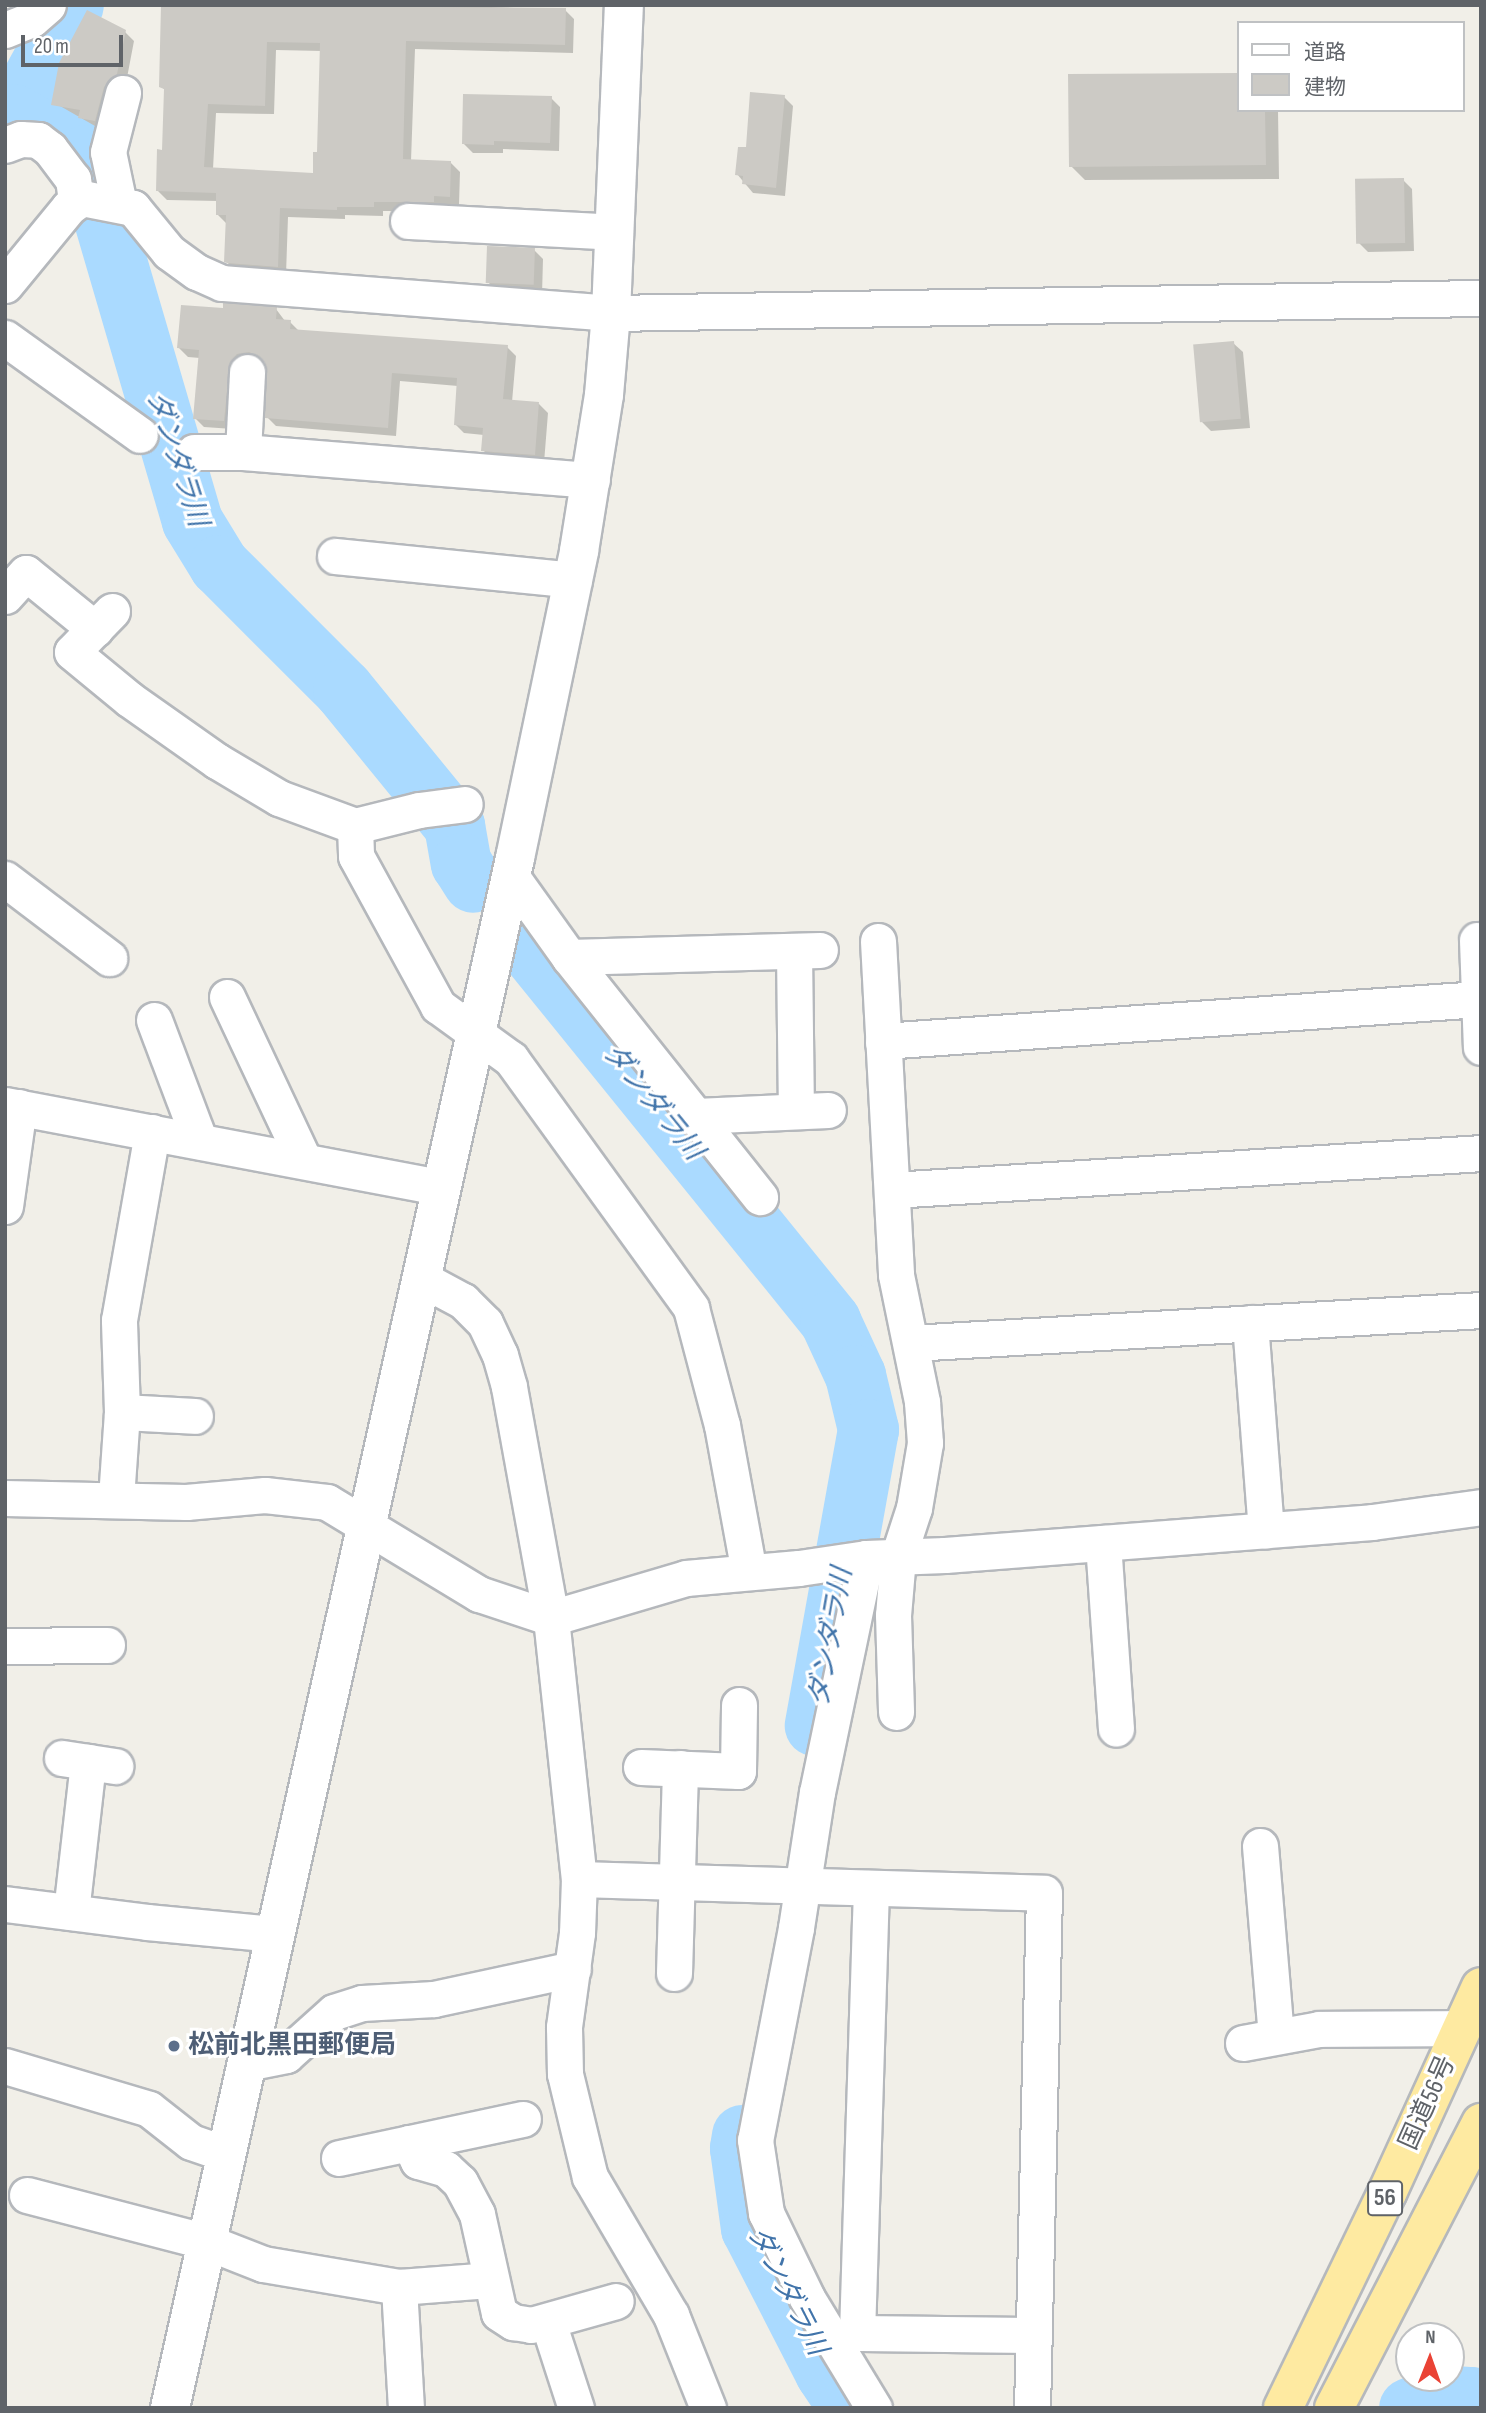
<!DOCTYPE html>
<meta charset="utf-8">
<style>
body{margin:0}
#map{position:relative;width:1486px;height:2413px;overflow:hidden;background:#f1efe8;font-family:"Sofia Sans Condensed","Noto Sans JP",sans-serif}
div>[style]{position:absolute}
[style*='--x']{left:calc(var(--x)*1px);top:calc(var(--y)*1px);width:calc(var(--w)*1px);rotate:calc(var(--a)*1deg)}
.shadow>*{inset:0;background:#0003}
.river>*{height:61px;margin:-30.5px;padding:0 30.5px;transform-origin:30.5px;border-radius:30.5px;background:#aadaff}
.building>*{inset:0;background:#cccac5;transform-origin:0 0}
.roads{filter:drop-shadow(2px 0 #b5b8bc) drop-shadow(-2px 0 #b5b8bc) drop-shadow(0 2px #b5b8bc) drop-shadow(0 -2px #b5b8bc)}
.minor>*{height:35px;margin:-17.5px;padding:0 17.5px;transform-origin:17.5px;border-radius:17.5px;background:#fff}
.tertiary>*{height:38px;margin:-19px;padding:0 19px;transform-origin:19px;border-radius:19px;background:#fff}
.trunk>*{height:38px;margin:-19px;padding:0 19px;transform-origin:19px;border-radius:19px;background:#feeaa1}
.dots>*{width:19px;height:19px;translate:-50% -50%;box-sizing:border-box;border:4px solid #fff;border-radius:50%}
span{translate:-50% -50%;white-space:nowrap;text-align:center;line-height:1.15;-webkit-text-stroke:6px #fff;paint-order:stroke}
.shield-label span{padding:2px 5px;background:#fff;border:2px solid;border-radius:5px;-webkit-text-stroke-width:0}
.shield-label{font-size:24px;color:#5f6368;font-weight:700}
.service-label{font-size:26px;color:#4e5e75;font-weight:700}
.left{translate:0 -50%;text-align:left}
.street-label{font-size:26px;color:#5f6368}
.water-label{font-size:28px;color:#4174aa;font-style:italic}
.frame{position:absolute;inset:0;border:7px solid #5f6368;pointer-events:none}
.legend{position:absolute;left:1237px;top:21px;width:228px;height:91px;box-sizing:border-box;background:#fff;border:2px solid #bfc1c3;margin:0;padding:9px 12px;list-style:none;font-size:21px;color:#5f6368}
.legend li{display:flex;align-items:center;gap:14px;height:35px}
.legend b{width:35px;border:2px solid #bfc1c3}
.north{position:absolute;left:1395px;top:2322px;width:70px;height:70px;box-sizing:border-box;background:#fff;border:2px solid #bfc1c3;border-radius:50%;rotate:1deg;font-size:19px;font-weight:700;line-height:28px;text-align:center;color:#5f6368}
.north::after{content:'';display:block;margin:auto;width:24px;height:32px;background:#ea4335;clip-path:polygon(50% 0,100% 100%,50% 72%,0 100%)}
.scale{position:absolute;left:21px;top:35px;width:102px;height:32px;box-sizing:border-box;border:4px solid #5f6368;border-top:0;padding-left:9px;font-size:21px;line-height:24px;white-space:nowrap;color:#5f6368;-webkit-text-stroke:5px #fff;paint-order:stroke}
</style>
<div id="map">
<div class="shadow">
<i style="clip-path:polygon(evenodd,163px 5px,441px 5px,565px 10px,574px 19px,573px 53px,415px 49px,411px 161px,450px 162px,460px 172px,459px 205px,443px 205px,443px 211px,383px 211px,383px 216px,345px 215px,345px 219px,288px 217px,286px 275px,235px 271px,226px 261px,227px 224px,217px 214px,218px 201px,167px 200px,158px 191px,164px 151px,166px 91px,161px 86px,163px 5px,276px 50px,322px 51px,318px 153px,314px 175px,213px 169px,216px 113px,274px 114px,276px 50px)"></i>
<i style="clip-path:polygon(125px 32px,134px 41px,126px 83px,104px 129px,89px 126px,80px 117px,62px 114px,53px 104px)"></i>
<i style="clip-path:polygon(1239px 74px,1239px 110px,1278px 110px,1279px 179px,1085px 180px,1071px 166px,1070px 76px)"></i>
<i style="clip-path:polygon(784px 97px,793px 106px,785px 196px,753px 193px,737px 174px)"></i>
<i style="clip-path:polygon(551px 98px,560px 107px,559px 151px,503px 149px,503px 153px,473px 153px,463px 143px)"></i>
<i style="clip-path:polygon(1403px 180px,1412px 189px,1414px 251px,1368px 252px,1359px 243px)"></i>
<i style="clip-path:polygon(534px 250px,543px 259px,542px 295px,497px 292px,488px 282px)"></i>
<i style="clip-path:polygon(276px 309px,285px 321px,290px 322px,300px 332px,507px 347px,516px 356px,512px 402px,539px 404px,548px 413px,544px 463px,492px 459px,483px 450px,484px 435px,464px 433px,455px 424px,458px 386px,400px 381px,396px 436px,276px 426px,267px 417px,267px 363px,259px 360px,233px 429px,204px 427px,195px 418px,200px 358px,188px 357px,179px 348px,225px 310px)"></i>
<i style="clip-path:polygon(1233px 343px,1243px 352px,1250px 428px,1211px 431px,1202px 422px)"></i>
</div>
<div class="river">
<i style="--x:13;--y:114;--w:124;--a:-61.2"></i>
<i style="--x:5;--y:122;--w:11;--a:-45"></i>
<i style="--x:13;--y:114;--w:83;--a:29.7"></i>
<i style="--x:85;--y:155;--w:381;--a:73.7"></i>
<i style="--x:192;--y:521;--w:52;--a:58.5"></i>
<i style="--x:219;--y:565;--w:175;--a:45"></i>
<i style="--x:343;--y:689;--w:176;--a:50.8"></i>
<i style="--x:454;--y:825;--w:39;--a:80"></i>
<i style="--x:461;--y:863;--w:22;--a:58"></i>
<i style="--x:530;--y:950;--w:477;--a:51"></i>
<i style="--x:830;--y:1321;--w:60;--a:65.2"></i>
<i style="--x:855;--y:1375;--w:56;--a:76.5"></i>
<i style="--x:868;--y:1429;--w:301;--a:100.2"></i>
<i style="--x:742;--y:2135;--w:13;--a:99"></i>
<i style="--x:740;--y:2148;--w:81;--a:82.2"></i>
<i style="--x:751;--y:2228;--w:162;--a:62.8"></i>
<i style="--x:825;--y:2372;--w:43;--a:56.3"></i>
<i style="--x:1409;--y:2408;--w:35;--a:-22"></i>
<i style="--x:1441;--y:2395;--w:30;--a:4"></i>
<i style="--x:1471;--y:2397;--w:11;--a:27"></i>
</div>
<div class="building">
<i style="clip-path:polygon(evenodd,161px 5px,566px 8px,565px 45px,406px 41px,403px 159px,451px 161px,450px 197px,434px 196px,434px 202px,374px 202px,374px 207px,337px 207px,337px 210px,280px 208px,278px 267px,227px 263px,224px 262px,226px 215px,216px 215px,216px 193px,156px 191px,157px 149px,162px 150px,164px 89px,159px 87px,161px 5px,267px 42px,320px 43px,317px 152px,313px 152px,313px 173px,204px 167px,208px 104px,265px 106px,267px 42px)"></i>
<i style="clip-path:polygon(87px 10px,126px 30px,117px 74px,104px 87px,95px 121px,78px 118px,80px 110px,51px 105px,59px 63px)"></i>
<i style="clip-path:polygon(1239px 73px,1239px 110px,1265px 110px,1266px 165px,1069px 167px,1068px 74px)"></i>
<i style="clip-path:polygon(750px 92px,785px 95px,776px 188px,742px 184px,743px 176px,735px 175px,738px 147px,746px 147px)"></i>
<i style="clip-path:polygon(463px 94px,552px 96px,550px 143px,494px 141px,494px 145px,462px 144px)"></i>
<i style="left:1404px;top:178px;width:65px;height:49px;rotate:89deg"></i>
<i style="left:487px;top:246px;width:48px;height:37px;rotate:2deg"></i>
<i style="clip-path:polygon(223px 303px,277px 307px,276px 319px,291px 320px,290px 329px,508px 345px,503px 399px,539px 402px,535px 455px,481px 451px,483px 428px,454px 425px,457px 378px,392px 373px,388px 428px,265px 418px,265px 363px,258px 356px,249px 352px,237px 354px,230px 362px,224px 421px,193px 419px,199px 350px,177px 348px,181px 305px,223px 308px)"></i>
<i style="left:1234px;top:341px;width:78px;height:41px;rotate:85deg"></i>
</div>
<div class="roads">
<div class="minor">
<i style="--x:5;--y:30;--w:29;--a:-22"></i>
<i style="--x:32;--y:19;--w:21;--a:-41"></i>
<i style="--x:5;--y:145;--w:17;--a:-21"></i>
<i style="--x:21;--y:139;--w:17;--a:3"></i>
<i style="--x:38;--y:140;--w:15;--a:37"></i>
<i style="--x:50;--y:149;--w:38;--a:53"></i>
<i style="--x:73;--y:179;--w:22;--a:82"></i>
<i style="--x:119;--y:204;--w:53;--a:-101.9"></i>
<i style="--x:108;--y:152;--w:61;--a:-75.7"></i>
<i style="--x:408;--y:221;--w:207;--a:3"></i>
<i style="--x:5;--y:285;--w:101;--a:-50.6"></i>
<i style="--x:69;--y:207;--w:16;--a:-35"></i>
<i style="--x:82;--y:198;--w:52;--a:11.1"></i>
<i style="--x:133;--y:208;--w:57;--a:50.7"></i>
<i style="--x:169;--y:252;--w:34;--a:36"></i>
<i style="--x:197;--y:272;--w:27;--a:24"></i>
<i style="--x:222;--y:283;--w:390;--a:4.4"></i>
<i style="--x:611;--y:313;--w:870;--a:-0.99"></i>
<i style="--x:5;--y:338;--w:166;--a:35.7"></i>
<i style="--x:194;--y:452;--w:49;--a:0"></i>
<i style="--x:243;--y:452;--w:350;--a:4.6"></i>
<i style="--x:243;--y:452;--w:80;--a:-87.1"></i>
<i style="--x:335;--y:556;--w:240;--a:5.7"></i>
<i style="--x:5;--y:596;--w:31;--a:-48"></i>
<i style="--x:26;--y:573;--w:89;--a:39.1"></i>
<i style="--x:112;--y:611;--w:57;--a:134.3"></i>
<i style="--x:72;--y:652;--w:74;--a:39.5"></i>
<i style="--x:129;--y:699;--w:108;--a:35.2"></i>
<i style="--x:217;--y:761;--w:72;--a:30.8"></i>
<i style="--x:279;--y:798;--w:81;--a:20.2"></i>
<i style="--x:355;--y:826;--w:30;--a:88"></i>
<i style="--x:356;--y:856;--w:171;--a:61.3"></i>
<i style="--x:438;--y:1006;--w:90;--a:36"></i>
<i style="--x:511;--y:1059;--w:307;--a:54.1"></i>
<i style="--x:691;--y:1308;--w:121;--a:75.2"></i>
<i style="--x:722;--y:1425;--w:149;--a:79.6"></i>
<i style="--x:355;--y:826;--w:66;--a:-14"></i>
<i style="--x:419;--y:810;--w:46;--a:-7.4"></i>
<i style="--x:511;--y:876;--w:100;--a:54.4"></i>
<i style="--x:569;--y:957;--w:307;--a:51.5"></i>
<i style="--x:5;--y:879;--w:131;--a:37.2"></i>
<i style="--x:1477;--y:940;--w:107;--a:87.9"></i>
<i style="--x:878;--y:941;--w:334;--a:86.9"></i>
<i style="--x:896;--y:1275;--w:130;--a:78.4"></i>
<i style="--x:922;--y:1402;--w:41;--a:85.8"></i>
<i style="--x:925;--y:1443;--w:66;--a:99.6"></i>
<i style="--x:914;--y:1508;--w:52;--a:108.1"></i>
<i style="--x:898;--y:1557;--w:58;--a:94.9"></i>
<i style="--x:893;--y:1615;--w:97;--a:88.2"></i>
<i style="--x:794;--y:951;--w:159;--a:89.3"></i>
<i style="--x:569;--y:957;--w:251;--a:-1.6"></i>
<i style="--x:227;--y:997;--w:181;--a:64.8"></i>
<i style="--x:154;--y:1020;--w:130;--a:69.3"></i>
<i style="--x:883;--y:1041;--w:597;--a:-4.03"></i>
<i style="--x:5;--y:1105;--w:443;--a:10.7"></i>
<i style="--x:696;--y:1116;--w:132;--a:-2.6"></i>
<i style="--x:892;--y:1190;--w:590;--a:-3.59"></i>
<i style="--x:5;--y:1206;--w:100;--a:-82"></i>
<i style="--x:420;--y:1278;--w:49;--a:28.1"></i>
<i style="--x:463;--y:1301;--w:31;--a:45"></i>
<i style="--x:485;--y:1323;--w:35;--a:65"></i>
<i style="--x:500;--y:1355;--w:33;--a:74"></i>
<i style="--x:509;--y:1387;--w:235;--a:79.7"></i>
<i style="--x:551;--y:1618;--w:262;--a:83.9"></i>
<i style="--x:579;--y:1879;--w:54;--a:92.1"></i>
<i style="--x:577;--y:1933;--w:95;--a:97.9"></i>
<i style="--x:564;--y:2027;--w:47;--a:88.8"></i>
<i style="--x:565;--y:2074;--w:106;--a:76.4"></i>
<i style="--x:590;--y:2177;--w:160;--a:59.6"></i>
<i style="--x:671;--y:2315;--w:100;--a:68.3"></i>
<i style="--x:1250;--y:1323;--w:208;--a:85.6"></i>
<i style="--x:911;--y:1343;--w:571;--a:-3.31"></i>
<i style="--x:122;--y:1412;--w:73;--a:3.1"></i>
<i style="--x:5;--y:1498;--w:181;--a:1.3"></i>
<i style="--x:186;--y:1502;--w:79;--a:-5.1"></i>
<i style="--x:265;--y:1495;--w:62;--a:6.4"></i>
<i style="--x:327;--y:1502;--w:178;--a:31.2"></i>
<i style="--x:479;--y:1594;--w:76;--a:18.4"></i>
<i style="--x:551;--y:1618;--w:141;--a:-16.5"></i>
<i style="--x:686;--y:1578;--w:113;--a:-5.1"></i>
<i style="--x:799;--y:1568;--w:68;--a:-8.5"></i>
<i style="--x:866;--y:1558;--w:79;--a:-2.2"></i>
<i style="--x:945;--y:1555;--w:428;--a:-4.4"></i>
<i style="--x:1372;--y:1522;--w:110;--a:-7.8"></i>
<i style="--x:116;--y:1498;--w:86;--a:-86"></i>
<i style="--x:122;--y:1412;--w:92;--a:-91.9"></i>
<i style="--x:119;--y:1320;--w:191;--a:-80"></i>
<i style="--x:1103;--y:1543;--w:186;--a:86"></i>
<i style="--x:866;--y:1558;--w:239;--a:101.8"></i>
<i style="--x:817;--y:1792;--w:138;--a:98.8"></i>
<i style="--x:796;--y:1928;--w:216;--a:100.9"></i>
<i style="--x:755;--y:2140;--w:74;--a:81.4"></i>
<i style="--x:766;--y:2213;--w:94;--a:64.2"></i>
<i style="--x:807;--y:2298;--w:129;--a:58.7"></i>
<i style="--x:5;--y:1646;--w:102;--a:-0.6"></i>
<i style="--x:62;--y:1758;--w:54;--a:8.6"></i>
<i style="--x:641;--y:1767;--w:97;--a:2.4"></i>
<i style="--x:738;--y:1771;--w:66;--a:-89.1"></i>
<i style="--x:1260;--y:1846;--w:190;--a:85.2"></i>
<i style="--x:579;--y:1879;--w:465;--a:1.7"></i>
<i style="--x:1044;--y:1893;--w:515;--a:91.33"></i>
<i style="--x:871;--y:1888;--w:445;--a:91.8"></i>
<i style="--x:857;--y:2333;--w:176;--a:0.7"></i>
<i style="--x:5;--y:1904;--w:143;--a:7.2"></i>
<i style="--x:147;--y:1922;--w:129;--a:5.4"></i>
<i style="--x:71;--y:1912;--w:151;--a:-83.5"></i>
<i style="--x:674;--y:1973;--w:205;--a:-88.3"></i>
<i style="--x:1243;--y:2043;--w:77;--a:-10.4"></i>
<i style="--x:1319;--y:2029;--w:143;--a:-0.4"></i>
<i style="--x:246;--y:2063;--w:41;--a:-11.3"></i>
<i style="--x:286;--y:2055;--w:64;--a:-41.9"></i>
<i style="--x:334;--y:2012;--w:29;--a:-18"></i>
<i style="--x:362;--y:2003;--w:72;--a:-3.2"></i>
<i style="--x:434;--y:1999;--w:142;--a:-12.2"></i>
<i style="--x:5;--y:2066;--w:150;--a:16.6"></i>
<i style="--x:149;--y:2109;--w:53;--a:38.2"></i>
<i style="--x:191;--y:2142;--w:37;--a:19"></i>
<i style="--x:409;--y:2143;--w:20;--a:63"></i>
<i style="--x:418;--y:2161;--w:29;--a:16"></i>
<i style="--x:446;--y:2169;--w:19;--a:43"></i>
<i style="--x:460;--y:2182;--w:36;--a:62"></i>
<i style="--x:477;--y:2214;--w:101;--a:77.5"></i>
<i style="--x:499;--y:2313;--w:17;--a:33"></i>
<i style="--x:513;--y:2322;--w:18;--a:9"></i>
<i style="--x:531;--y:2325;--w:88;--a:-15.8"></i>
<i style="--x:339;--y:2158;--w:188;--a:-12"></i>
<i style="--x:27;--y:2195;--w:186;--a:14.6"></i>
<i style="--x:207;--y:2242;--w:60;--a:21.4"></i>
<i style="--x:263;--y:2264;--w:138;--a:9.6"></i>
<i style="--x:399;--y:2287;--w:90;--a:-4.4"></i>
<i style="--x:399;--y:2287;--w:121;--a:86.7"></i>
<i style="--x:548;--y:2322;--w:90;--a:72"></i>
</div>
<div class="tertiary">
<i style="--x:170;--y:2408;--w:1588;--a:-77.45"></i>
<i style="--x:515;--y:858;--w:314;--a:-78.2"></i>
<i style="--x:579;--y:551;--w:158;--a:-80.9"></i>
<i style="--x:604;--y:395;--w:82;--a:-85.1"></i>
<i style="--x:611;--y:313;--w:308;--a:-87.6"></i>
</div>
<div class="trunk">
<i style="--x:1283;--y:2408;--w:239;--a:-64.2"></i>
<i style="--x:1387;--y:2193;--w:226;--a:-65.5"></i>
<i style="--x:1334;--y:2408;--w:321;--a:-62.7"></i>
</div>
</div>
<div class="dots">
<i style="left:174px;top:2046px;background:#5c6f8a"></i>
</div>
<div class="shield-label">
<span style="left:1385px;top:2198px">56</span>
</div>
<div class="service-label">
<span class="left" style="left:188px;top:2046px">松前北黒田郵便局</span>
</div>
<div class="street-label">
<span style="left:1428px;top:2103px;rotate:-66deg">国道56号</span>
</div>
<div class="water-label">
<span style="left:177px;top:459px;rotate:72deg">ダンダラ川</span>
<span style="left:653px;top:1102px;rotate:51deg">ダンダラ川</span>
<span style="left:831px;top:1637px;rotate:-80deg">ダンダラ川</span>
<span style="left:787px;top:2291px;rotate:63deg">ダンダラ川</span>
</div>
<div class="frame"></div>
<ul class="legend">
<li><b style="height:9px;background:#fff"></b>道路</li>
<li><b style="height:19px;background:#cccac5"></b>建物</li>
</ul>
<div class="north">N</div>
<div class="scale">20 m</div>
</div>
